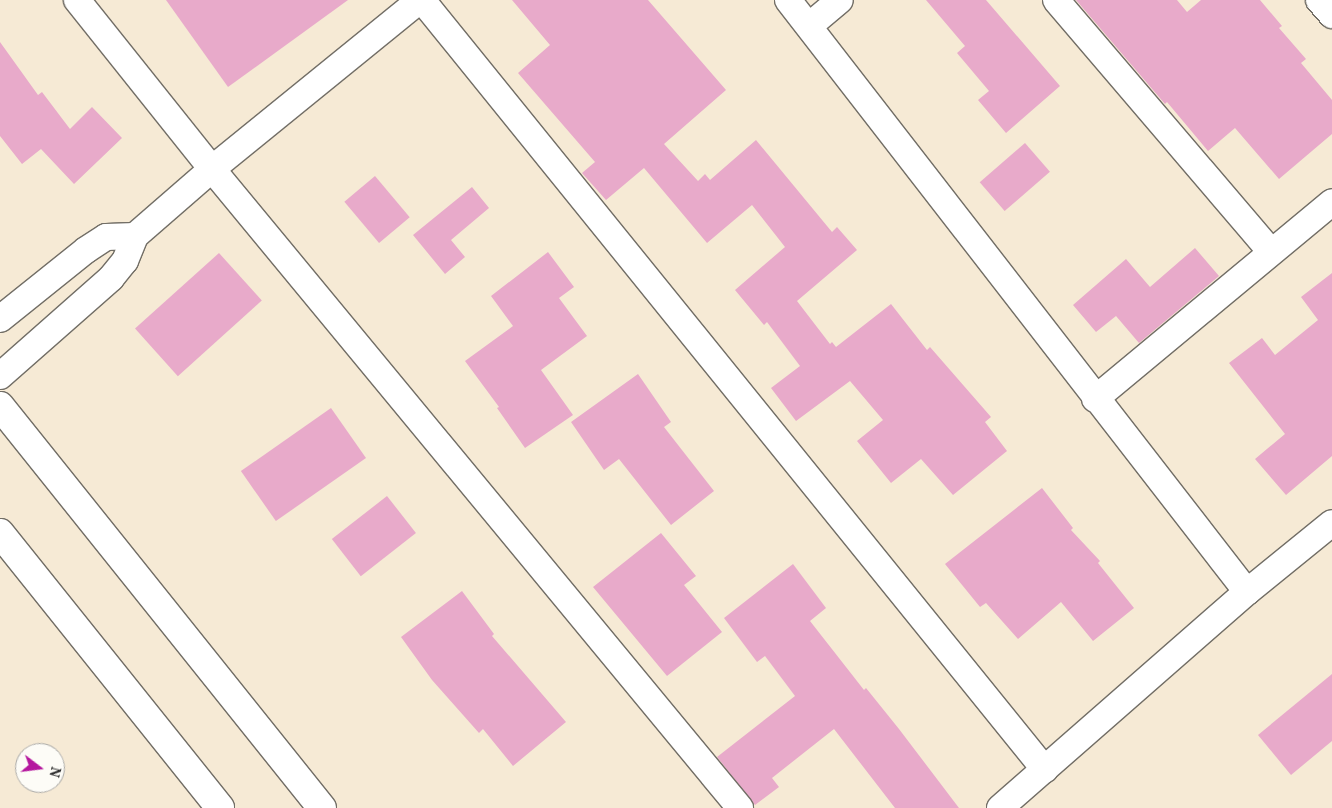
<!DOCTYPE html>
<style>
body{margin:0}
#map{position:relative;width:1332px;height:808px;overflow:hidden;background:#f6ead5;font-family:Vollkorn,serif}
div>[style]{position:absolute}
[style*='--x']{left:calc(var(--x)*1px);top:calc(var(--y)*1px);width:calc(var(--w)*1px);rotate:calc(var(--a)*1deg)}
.building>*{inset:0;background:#e8aaca;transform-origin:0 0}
.roads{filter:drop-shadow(1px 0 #726e66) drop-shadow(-1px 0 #726e66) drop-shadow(0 1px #726e66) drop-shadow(0 -1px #726e66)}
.street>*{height:26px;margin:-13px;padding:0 13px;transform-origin:13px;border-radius:13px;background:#fff}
.secondary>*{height:28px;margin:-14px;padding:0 14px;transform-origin:14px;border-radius:14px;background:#fff}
span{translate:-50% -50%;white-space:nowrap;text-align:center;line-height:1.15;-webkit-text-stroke:5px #fdfcf7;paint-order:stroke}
.north{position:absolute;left:15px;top:743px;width:50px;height:50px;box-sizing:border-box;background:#fdfcf7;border:1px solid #a9a8a5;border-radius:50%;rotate:105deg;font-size:14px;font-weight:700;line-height:20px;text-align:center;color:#2b2b2b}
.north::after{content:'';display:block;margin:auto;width:18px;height:22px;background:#b5179e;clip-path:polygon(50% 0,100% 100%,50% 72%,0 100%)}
</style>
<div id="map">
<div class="building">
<i style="clip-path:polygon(166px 0,348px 0,228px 87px)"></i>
<i style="clip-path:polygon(512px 0,648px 0,726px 90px,664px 144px,698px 181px,705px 174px,710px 180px,756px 140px,832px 232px,837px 227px,857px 250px,797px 301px,830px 344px,832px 342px,836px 347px,891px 304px,927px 350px,930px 347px,991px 417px,985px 422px,1007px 451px,953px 495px,921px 459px,891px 483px,857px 441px,883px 420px,850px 381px,796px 421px,771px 388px,800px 366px,767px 322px,764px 325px,735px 290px,785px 247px,752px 205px,707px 243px,644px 168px,606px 200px,582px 173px,595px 162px,518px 73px,550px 45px)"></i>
<i style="clip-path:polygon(926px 0,986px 0,1060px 86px,1006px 133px,978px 100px,989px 91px,957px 53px,965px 46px)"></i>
<i style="clip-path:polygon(1076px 0,1177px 0,1187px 12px,1201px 0,1260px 0,1282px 26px,1279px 28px,1306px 59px,1301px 63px,1332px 100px,1332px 134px,1279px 179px,1235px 128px,1208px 151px,1167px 102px,1165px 104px)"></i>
<i style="clip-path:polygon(0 42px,38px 95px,42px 92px,70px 129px,92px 107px,122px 138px,74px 184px,41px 149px,22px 164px,0 136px)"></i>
<i style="left:1025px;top:143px;width:38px;height:60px;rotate:49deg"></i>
<i style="left:375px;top:176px;width:54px;height:40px;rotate:50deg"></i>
<i style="clip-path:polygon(472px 187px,489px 208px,451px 240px,465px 257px,445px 274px,413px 235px)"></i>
<i style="clip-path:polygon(1195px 248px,1219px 276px,1139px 343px,1116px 316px,1096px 332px,1073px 305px,1126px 259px,1150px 287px)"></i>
<i style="clip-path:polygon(548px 252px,574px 287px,559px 298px,587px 336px,541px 370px,573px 415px,525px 448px,497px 408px,499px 407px,465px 361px,513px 326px,491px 296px)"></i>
<i style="left:219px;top:253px;width:64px;height:113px;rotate:48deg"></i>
<i style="clip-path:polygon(1332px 273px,1332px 456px,1286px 495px,1255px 459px,1285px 434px,1229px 363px,1262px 338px,1275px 355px,1318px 320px,1301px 297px)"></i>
<i style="clip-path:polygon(638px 374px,671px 422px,664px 427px,714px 491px,671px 525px,619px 459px,604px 470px,571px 422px)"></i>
<i style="left:331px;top:408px;width:61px;height:110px;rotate:55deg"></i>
<i style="clip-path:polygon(1042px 488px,1073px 528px,1071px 530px,1100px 561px,1098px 563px,1134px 608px,1093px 641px,1061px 602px,1018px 639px,986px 603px,980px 607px,945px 564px)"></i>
<i style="left:387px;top:496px;width:47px;height:70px;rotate:52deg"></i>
<i style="clip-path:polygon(661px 533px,696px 576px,684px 585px,722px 632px,667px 676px,593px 587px)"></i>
<i style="clip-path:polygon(793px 564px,826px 608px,810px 621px,864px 690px,866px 688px,899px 729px,959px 808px,895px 808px,834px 729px,772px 778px,779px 787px,755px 805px,717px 757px,795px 696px,765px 656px,757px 662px,724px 618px)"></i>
<i style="clip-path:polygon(462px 591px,494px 634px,492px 636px,566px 722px,513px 766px,483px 729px,479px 733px,432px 680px,401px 637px)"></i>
<i style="clip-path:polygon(1332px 674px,1332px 741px,1291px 775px,1258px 735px)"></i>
</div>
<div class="roads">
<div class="street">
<i style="--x:77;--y:0;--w:216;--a:51.4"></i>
<i style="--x:212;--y:169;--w:829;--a:50.43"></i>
<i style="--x:422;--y:0;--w:990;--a:51.02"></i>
<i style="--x:788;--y:0;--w:749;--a:52.21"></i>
<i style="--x:1056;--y:0;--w:331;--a:49.5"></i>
<i style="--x:1319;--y:0;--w:20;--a:49"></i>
<i style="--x:809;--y:26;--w:40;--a:-40"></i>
<i style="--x:0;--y:319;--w:110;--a:-38.7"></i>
<i style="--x:86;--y:250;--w:24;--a:-33"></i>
<i style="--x:106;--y:237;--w:29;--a:-2"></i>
<i style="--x:0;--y:376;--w:148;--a:-41.4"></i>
<i style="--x:111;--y:278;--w:22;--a:-51"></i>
<i style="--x:125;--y:261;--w:27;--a:-68"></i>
<i style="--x:135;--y:236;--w:102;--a:-41"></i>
<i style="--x:212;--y:169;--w:268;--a:-39.1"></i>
<i style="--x:1095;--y:399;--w:308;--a:-39.7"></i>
<i style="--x:1000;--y:808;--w:328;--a:-41.2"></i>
<i style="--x:1247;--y:592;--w:109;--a:-39.1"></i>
</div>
<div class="secondary">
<i style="--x:0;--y:406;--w:515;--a:51.31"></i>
<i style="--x:0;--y:533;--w:352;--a:51.3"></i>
</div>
</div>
<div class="north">N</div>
</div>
